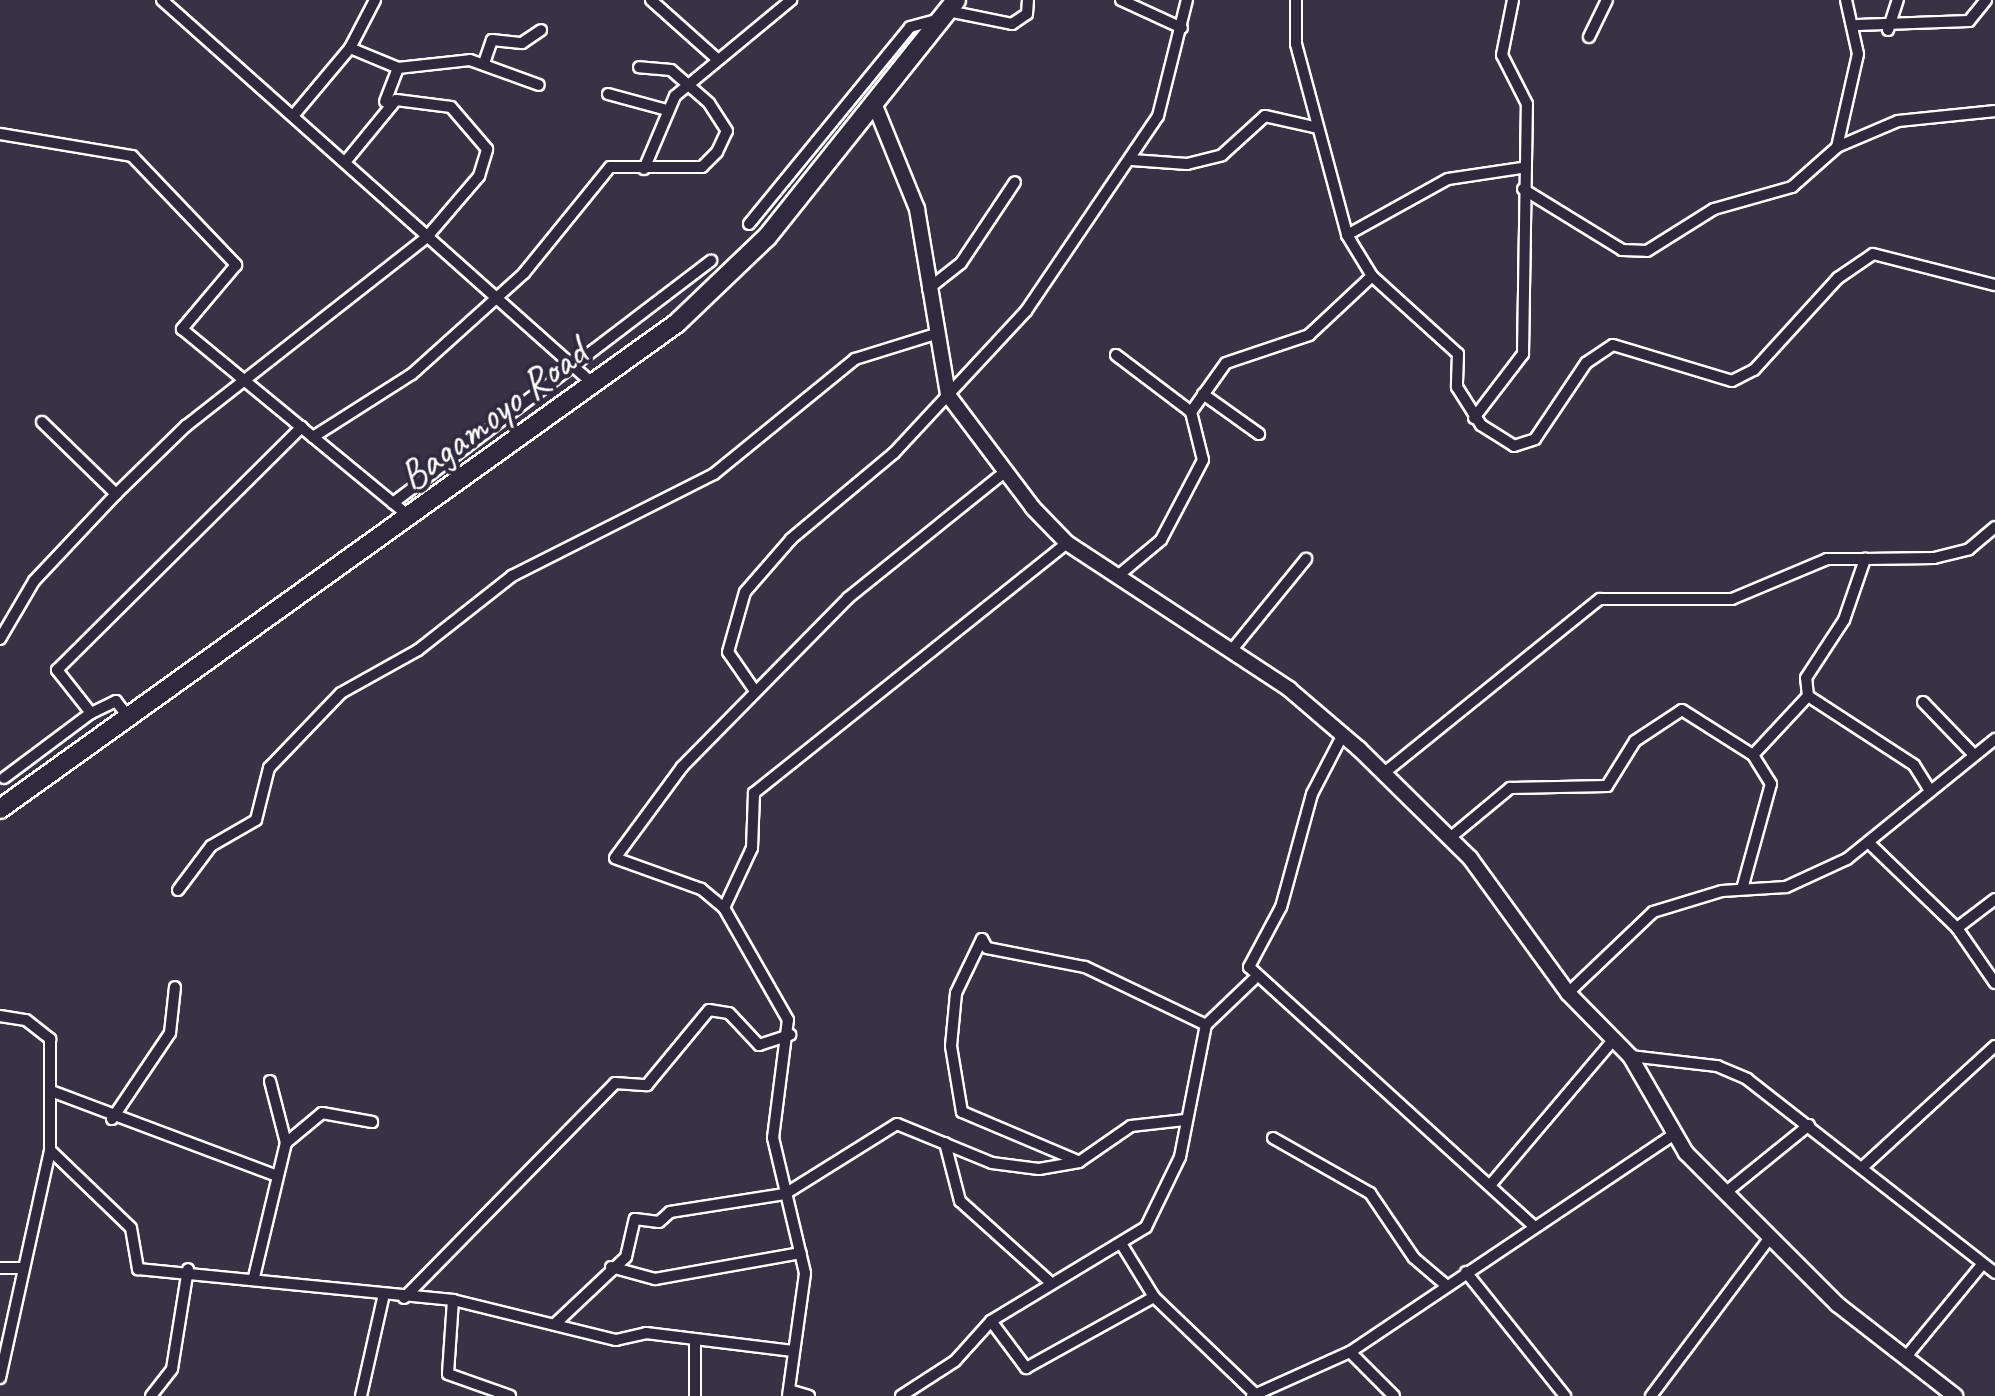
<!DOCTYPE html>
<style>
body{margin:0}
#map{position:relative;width:1995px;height:1396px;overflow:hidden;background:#373345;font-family:Caveat,sans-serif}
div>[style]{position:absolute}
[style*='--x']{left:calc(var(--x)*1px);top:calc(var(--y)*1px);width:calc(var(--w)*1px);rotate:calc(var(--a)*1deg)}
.roads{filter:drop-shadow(2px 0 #fff) drop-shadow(-2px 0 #fff) drop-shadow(0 2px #fff) drop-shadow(0 -2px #fff)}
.street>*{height:10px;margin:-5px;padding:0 5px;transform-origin:5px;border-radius:5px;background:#2f2a3d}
.secondary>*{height:14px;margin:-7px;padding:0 7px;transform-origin:7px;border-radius:7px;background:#2f2a3d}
.highway>*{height:18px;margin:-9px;padding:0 9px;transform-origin:9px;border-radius:9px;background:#2f2a3d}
span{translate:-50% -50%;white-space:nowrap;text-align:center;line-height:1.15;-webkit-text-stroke:8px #2f2a3d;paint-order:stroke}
.street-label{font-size:42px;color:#fff}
</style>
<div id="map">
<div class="roads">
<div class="street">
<i style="--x:162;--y:0;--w:577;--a:41.7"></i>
<i style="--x:375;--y:0;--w:54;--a:117.5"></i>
<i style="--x:350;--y:48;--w:52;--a:22.6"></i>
<i style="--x:398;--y:68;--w:36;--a:111"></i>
<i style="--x:651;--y:0;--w:89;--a:41.8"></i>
<i style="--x:1121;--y:0;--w:67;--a:24.7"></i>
<i style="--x:1296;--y:0;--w:44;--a:90"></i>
<i style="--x:1296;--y:44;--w:198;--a:75"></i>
<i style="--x:1347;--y:235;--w:48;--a:58.6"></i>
<i style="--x:1372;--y:276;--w:116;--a:42.2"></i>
<i style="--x:1458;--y:354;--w:33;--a:92"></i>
<i style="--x:1457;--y:387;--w:45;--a:57.7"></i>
<i style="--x:1481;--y:425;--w:39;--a:32"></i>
<i style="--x:1514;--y:446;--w:22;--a:-18"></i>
<i style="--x:1535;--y:439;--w:92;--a:-56.1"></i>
<i style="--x:1586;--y:363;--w:32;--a:-34"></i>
<i style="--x:1613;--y:345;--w:124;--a:16.8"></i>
<i style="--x:1732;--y:381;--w:25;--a:-27"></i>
<i style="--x:1754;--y:370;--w:125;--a:-47.6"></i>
<i style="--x:1838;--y:278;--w:42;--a:-34.4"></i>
<i style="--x:1873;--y:254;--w:126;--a:14.3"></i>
<i style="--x:948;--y:11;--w:65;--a:11.5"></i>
<i style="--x:1012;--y:24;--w:18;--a:-34"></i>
<i style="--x:1027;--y:14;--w:14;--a:-86"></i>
<i style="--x:1857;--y:25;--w:112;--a:-2"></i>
<i style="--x:1969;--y:21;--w:27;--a:-51"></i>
<i style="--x:1888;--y:30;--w:32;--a:-72"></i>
<i style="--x:1589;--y:37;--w:41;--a:-64.1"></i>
<i style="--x:484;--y:63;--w:24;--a:-71"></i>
<i style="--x:492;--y:40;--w:30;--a:6"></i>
<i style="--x:522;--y:43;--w:23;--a:-34"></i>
<i style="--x:398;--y:68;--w:72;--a:-6.3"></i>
<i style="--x:470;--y:60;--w:73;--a:19.9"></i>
<i style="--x:608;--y:94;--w:61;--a:15.2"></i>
<i style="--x:293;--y:116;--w:89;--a:-50"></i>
<i style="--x:0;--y:134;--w:134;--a:9.5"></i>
<i style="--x:132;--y:156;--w:151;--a:46.3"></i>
<i style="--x:236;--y:265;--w:84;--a:130.2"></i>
<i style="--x:182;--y:329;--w:297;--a:39.5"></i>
<i style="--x:1837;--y:147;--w:95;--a:-77.3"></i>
<i style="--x:1858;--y:54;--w:55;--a:-102.5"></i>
<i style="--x:1132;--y:160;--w:55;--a:4.2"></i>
<i style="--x:1187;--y:164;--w:36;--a:-14"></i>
<i style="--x:1222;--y:155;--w:58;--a:-42.2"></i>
<i style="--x:1265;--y:116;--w:54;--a:12.8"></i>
<i style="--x:644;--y:169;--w:79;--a:-67"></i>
<i style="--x:675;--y:96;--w:151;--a:-39.6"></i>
<i style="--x:1523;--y:189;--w:116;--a:31.6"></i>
<i style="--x:1622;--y:250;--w:25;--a:2"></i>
<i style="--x:1647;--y:251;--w:79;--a:-32.1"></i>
<i style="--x:1714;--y:209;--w:81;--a:-15.8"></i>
<i style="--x:1792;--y:187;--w:60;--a:-41.6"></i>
<i style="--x:1837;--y:147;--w:66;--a:-23.1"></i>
<i style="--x:1898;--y:121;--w:98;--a:-5.9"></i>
<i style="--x:749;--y:224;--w:254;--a:-50.7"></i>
<i style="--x:910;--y:27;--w:28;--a:-15"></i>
<i style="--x:1347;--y:235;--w:115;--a:-29"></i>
<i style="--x:1448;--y:179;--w:75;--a:-8.5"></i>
<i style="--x:928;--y:289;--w:42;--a:-38.2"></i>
<i style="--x:961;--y:263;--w:97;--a:-56.3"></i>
<i style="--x:1116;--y:355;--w:94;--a:37.2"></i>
<i style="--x:1191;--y:412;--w:49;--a:76"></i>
<i style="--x:1203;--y:460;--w:90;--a:117.7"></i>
<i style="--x:1161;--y:540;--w:55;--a:140.2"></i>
<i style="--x:1203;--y:394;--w:69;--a:35.5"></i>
<i style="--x:1191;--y:412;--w:60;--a:-54.5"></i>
<i style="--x:1226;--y:363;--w:88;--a:-18.6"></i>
<i style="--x:1309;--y:335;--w:86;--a:-43.1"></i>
<i style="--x:1474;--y:418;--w:81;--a:-52.6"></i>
<i style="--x:1523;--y:354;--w:250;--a:-89.1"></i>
<i style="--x:1527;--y:104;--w:55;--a:-117"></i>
<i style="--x:1502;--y:55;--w:56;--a:-78.7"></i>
<i style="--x:42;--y:422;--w:103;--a:44.2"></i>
<i style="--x:313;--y:437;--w:117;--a:-32.5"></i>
<i style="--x:412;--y:374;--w:151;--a:-42"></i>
<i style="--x:524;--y:273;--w:136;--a:-50.9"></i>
<i style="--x:610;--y:167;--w:92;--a:0"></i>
<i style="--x:702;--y:167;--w:21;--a:-45"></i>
<i style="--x:717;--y:152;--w:23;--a:-65"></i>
<i style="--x:727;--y:131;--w:33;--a:-123"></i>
<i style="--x:709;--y:103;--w:50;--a:-139"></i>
<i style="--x:671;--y:70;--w:32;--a:-175"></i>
<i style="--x:393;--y:503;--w:400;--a:-37.3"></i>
<i style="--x:0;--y:639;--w:67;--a:-59.6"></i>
<i style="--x:34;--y:581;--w:120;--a:-46.7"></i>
<i style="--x:116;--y:494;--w:98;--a:-44.2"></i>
<i style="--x:186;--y:426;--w:305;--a:-38.1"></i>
<i style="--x:426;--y:238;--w:82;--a:-49.5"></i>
<i style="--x:479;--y:176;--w:28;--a:-73"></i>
<i style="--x:487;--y:149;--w:55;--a:-130.6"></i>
<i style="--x:451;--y:107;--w:55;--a:-172.7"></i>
<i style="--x:396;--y:100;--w:80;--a:129.4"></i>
<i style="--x:1231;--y:651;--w:119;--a:-50.8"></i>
<i style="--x:755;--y:691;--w:47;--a:-124.7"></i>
<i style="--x:728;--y:652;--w:62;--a:-74.2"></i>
<i style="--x:745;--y:592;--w:70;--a:-49"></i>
<i style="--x:791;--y:539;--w:134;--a:-39.9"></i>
<i style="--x:894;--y:453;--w:194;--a:-47.1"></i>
<i style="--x:1026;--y:311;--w:235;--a:-55.9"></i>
<i style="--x:1158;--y:116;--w:120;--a:-76"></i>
<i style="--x:1923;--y:702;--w:74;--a:46.1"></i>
<i style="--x:128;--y:717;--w:20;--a:-127"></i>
<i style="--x:116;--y:701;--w:28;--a:154"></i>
<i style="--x:91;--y:713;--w:55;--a:-128.3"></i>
<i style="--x:57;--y:670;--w:345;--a:-44.8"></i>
<i style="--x:1340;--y:740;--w:61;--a:117.4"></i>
<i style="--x:1312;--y:794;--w:117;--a:105.3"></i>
<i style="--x:1281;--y:907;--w:68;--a:118.1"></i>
<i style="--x:1249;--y:967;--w:385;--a:42.3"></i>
<i style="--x:1384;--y:773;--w:277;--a:-38.9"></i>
<i style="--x:1600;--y:599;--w:132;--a:0"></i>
<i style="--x:1732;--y:599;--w:103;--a:-22.8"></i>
<i style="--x:1827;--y:559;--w:38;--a:0"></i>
<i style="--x:4;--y:778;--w:109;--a:-36.8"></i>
<i style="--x:1929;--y:789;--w:28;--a:-122"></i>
<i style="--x:1914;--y:765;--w:126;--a:-146.9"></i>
<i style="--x:1808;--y:696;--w:18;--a:-96"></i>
<i style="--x:1806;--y:678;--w:69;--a:-56.8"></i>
<i style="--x:1844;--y:620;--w:65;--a:-71"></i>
<i style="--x:1865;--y:559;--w:69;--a:-0.8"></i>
<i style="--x:1934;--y:558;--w:36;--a:-14"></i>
<i style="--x:1969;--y:549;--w:34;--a:-40"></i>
<i style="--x:1451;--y:837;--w:77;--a:-39.7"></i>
<i style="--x:1510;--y:788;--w:97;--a:-1.2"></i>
<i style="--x:1607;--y:786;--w:53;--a:-58.1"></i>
<i style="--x:1635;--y:741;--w:56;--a:-33.4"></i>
<i style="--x:1682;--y:710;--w:84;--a:32.4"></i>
<i style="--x:1753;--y:755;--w:81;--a:-47"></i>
<i style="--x:1869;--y:843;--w:122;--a:44"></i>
<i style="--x:1957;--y:928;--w:67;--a:55.4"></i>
<i style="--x:1742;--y:889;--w:109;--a:-74.6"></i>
<i style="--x:1771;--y:784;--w:34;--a:-122"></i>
<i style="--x:178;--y:890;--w:55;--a:-53.1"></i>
<i style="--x:211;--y:846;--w:52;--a:-30"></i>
<i style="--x:256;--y:820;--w:54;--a:-76"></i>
<i style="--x:269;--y:768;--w:104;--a:-46.2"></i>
<i style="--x:341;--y:693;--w:88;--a:-29.2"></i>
<i style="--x:418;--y:650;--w:120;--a:-38.2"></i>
<i style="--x:512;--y:576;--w:226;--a:-26.8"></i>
<i style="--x:714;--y:474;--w:182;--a:-39.2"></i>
<i style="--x:855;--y:359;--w:81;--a:-17.3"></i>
<i style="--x:724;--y:908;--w:66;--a:-65"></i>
<i style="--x:752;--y:848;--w:55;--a:-87.9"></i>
<i style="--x:754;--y:793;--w:401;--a:-38.6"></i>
<i style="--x:1957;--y:928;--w:48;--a:-37.3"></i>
<i style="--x:1568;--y:993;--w:117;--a:-43.6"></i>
<i style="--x:1653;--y:912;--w:72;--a:-16.9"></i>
<i style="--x:1722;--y:891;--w:64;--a:-3.6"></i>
<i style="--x:1786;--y:887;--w:67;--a:-24.7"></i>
<i style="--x:1847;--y:859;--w:191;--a:-39"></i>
<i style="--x:0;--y:1016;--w:26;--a:9"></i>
<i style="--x:26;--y:1020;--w:31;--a:38"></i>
<i style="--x:50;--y:1039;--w:111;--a:90"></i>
<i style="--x:50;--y:1150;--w:112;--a:43.9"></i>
<i style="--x:131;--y:1228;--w:42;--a:80.3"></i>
<i style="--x:138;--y:1269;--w:317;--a:5.6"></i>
<i style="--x:453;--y:1300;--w:168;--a:13.8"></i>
<i style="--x:616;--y:1340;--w:31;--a:-13"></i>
<i style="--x:646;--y:1333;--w:148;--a:7"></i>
<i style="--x:1630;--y:1056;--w:88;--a:6.6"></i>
<i style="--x:1717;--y:1066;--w:33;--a:23"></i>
<i style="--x:1747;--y:1079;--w:315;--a:38"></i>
<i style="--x:51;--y:1091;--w:241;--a:20.6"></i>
<i style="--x:112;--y:1119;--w:104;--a:-56"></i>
<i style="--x:170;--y:1033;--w:46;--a:-83.8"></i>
<i style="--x:1273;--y:1138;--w:112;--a:29.6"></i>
<i style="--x:1370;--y:1193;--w:78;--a:55.9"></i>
<i style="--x:1414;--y:1258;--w:43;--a:40.3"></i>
<i style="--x:286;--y:1143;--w:47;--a:-39.8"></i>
<i style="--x:322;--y:1113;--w:51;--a:10.2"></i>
<i style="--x:945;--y:1143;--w:60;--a:75.5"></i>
<i style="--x:960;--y:1201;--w:122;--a:42"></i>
<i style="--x:1078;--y:1161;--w:126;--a:-157.1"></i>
<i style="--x:962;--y:1112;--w:67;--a:-99.5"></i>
<i style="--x:951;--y:1046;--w:53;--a:-84.6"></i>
<i style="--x:956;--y:993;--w:60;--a:-64.3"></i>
<i style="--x:982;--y:939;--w:10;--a:61"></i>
<i style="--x:987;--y:948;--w:100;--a:11"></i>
<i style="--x:1085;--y:967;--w:134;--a:25.6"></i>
<i style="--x:1865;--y:1165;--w:176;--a:-42.5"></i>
<i style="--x:1492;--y:1183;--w:189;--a:-49.7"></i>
<i style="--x:1725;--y:1193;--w:108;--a:-39"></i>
<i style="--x:1122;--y:1245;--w:61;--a:58.4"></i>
<i style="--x:1154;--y:1297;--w:140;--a:43.8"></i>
<i style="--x:611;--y:1267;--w:46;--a:15.3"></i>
<i style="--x:655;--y:1279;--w:148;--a:-10.1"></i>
<i style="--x:0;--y:1268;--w:22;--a:0"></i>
<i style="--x:1466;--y:1272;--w:159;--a:51.4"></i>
<i style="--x:254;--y:1277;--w:138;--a:-76.6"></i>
<i style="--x:286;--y:1143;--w:64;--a:-104.5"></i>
<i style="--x:404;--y:1298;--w:301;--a:-45.5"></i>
<i style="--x:615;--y:1083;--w:32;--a:4"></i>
<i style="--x:647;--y:1085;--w:97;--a:-50.4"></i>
<i style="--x:709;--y:1010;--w:20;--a:9"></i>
<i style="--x:729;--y:1013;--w:44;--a:46.8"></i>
<i style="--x:759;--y:1045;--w:33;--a:-18"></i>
<i style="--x:453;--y:1300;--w:74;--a:93.9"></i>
<i style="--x:448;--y:1374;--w:66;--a:19.5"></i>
<i style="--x:991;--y:1321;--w:59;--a:53.3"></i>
<i style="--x:1026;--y:1368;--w:146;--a:-29"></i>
<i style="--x:556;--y:1323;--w:96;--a:-43.3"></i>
<i style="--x:626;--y:1257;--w:39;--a:-77"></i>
<i style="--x:635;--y:1219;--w:24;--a:7"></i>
<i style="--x:659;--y:1222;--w:15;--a:-42"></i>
<i style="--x:670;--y:1212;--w:116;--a:-8.9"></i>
<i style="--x:785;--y:1194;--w:132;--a:-32"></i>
<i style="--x:897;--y:1124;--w:103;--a:22.3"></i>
<i style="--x:992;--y:1163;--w:47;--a:7.3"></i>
<i style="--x:1039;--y:1169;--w:41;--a:-9.9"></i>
<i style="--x:1079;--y:1162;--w:63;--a:-34.7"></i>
<i style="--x:1131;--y:1126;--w:54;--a:-6.3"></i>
<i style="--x:1350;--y:1352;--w:62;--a:45"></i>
<i style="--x:1905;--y:1358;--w:118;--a:-50.5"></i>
<i style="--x:0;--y:1378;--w:233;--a:-77.6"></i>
<i style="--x:789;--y:1390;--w:21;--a:17"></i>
<i style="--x:151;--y:1396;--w:34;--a:-52"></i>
<i style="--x:172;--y:1369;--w:101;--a:-80.9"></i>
<i style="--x:361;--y:1396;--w:100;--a:-77.3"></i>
<i style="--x:695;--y:1396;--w:53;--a:-90"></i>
<i style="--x:788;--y:1396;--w:124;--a:-82.1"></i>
<i style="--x:805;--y:1273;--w:139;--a:-103.3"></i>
<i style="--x:773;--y:1138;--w:119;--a:-82.8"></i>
<i style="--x:788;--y:1020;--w:129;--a:-119.7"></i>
<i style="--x:724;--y:908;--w:30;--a:-140"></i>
<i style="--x:701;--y:889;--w:91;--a:-160.2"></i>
<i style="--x:615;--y:858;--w:113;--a:-53.6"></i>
<i style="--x:682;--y:767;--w:237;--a:-45.5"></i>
<i style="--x:848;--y:598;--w:203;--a:-38.8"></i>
<i style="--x:901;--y:1396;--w:64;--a:-32.9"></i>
<i style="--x:955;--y:1361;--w:54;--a:-48"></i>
<i style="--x:991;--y:1321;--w:181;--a:-31.2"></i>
<i style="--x:1146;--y:1227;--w:78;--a:-64.1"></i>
<i style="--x:1180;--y:1157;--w:135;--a:-78.9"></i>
<i style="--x:1206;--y:1025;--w:66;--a:-43.8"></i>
<i style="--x:1252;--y:1396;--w:107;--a:-24.2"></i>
<i style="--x:1350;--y:1352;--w:389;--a:-33.9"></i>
<i style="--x:1651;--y:1396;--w:196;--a:-53.1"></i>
</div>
<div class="secondary">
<i style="--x:876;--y:108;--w:109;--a:67.9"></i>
<i style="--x:917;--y:209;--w:189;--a:80.5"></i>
<i style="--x:948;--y:395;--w:141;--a:53"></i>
<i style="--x:1033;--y:508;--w:49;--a:45.8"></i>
<i style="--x:1067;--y:543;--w:266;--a:33.3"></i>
<i style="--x:1289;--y:689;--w:92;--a:40.6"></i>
<i style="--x:1359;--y:749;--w:156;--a:44.5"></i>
<i style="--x:1470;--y:858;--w:167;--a:54"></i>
<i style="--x:1568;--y:993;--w:88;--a:45.5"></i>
<i style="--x:1630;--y:1056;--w:112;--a:60"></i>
<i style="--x:1686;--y:1153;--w:214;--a:45"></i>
<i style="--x:1837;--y:1304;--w:150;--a:37.9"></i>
</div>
<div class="highway">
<i style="--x:0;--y:809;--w:833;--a:-35.67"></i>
<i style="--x:677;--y:323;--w:124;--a:-43.7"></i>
<i style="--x:767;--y:237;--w:303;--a:-51.4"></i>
</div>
</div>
<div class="street-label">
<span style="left:493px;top:415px;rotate:-37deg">Bagamoyo Road</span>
</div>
</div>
